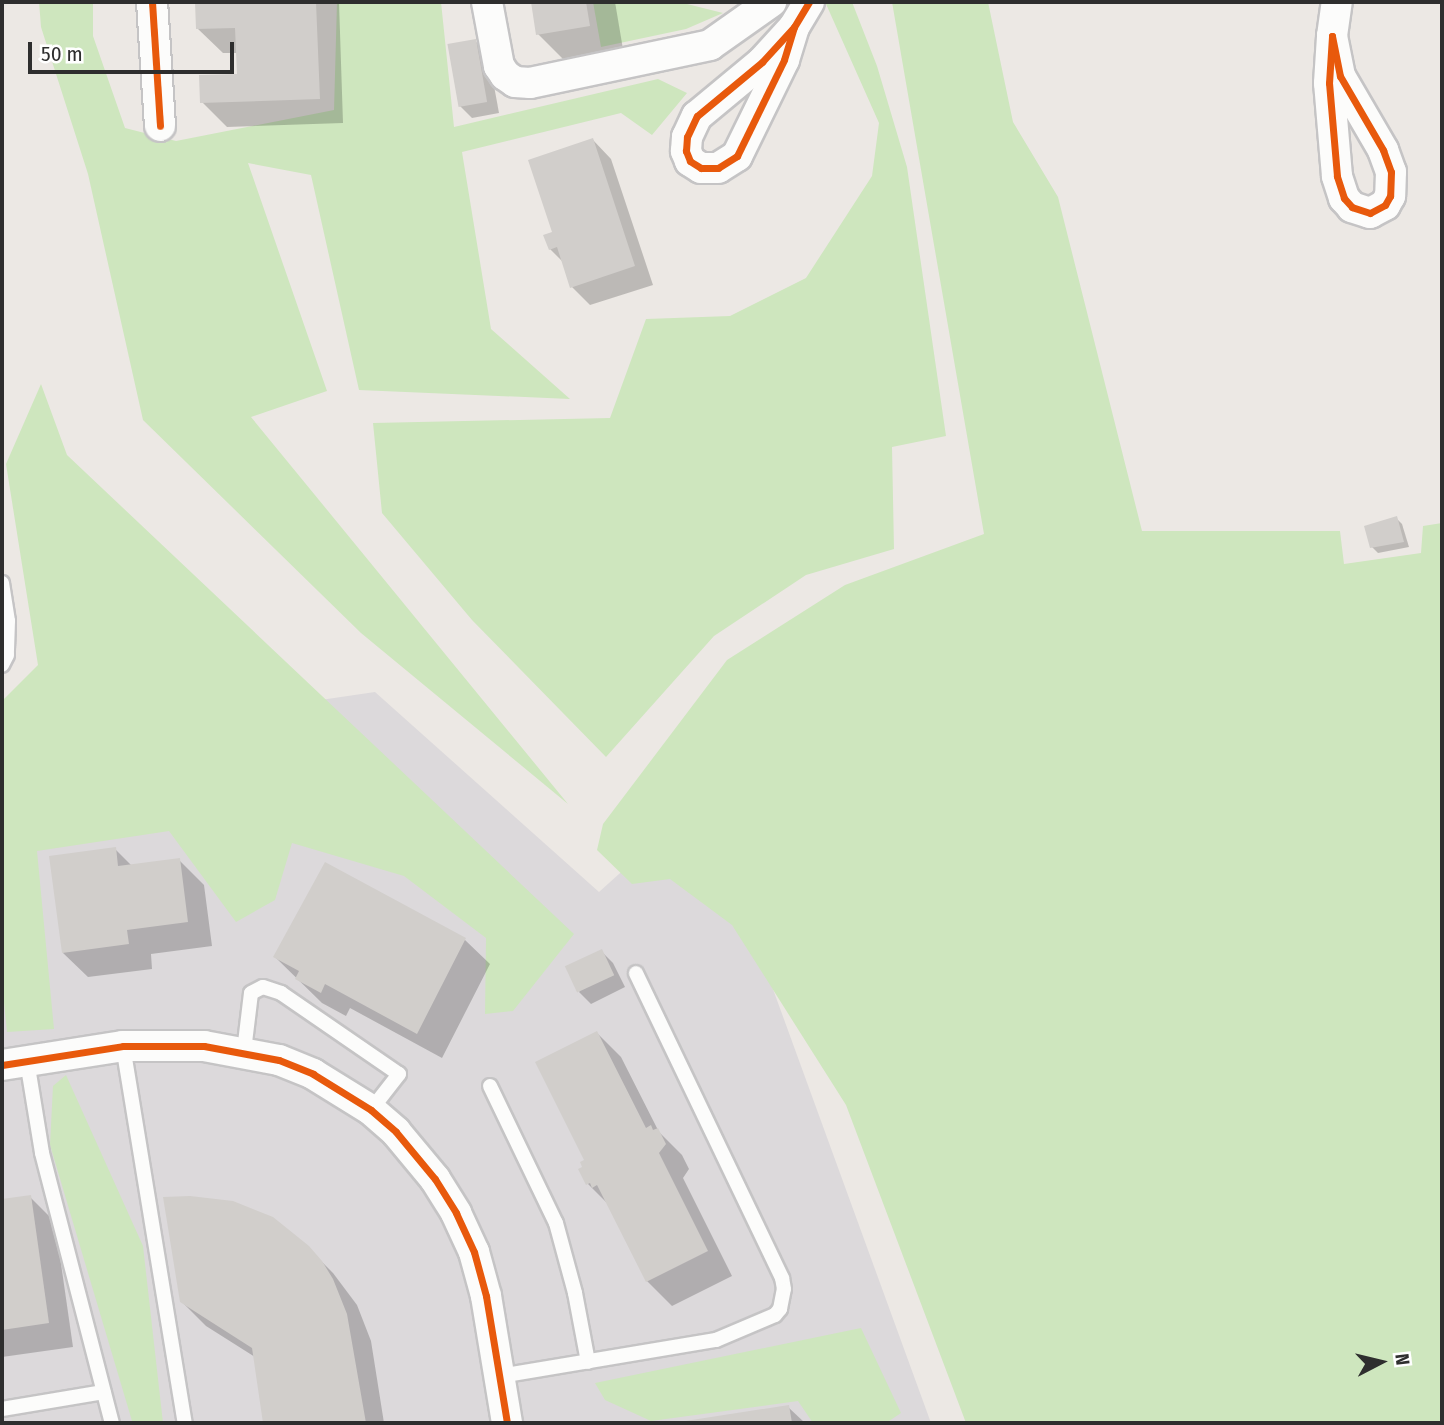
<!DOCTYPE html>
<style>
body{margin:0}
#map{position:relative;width:1444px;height:1425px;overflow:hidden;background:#ece8e4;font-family:"Fira Sans Condensed",sans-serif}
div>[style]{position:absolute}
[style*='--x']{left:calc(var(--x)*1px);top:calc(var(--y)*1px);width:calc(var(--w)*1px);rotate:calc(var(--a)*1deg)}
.industrial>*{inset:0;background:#dcd9db}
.green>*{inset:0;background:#cee6be}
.shadow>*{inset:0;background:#0003}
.building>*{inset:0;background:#d1cecb;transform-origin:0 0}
.roads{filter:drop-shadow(2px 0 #c5c4c5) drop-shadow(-2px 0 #c5c4c5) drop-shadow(0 2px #c5c4c5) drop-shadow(0 -2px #c5c4c5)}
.lane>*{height:14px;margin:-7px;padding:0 7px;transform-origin:7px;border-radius:7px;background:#fcfcfb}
.street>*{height:30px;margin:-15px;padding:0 15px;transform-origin:15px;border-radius:15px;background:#fcfcfb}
.cycleway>*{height:7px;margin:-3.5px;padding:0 3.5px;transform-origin:3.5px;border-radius:3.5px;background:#e8590c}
span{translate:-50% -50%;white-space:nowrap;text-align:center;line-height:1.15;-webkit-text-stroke:5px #fff;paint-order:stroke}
.frame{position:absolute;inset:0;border:4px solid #2e2e2e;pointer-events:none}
.north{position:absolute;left:1346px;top:1327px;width:70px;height:70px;-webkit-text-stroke:5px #fff;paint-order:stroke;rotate:83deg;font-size:19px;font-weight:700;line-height:28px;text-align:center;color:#2e2e2e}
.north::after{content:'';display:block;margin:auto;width:24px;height:32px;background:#2e2e2e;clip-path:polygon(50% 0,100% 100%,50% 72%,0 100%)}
.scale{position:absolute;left:28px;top:42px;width:206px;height:32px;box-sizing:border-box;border:4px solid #2e2e2e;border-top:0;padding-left:9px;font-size:21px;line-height:24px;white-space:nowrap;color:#2e2e2e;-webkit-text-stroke:5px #fff;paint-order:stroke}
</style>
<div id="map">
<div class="industrial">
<i style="clip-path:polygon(375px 692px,599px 892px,669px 829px,746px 915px,931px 1423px,2px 1423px,2px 747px)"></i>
</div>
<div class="green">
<i style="clip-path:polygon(39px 2px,93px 2px,93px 36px,125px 128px,176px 141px,334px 110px,337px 2px,441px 2px,454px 127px,658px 79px,687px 93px,652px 135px,621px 113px,462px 152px,491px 329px,570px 399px,359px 390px,311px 175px,248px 163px,327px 391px,251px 417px,568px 804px,361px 633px,143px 420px,88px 174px,41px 27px)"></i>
<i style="clip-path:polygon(593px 2px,679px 2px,723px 13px,686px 29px,601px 47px)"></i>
<i style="clip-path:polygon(829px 2px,852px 2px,877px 66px,907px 167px,946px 436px,892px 447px,894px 549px,806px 575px,714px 636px,606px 757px,472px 620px,382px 513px,373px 423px,610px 418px,646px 319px,730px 316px,806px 278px,872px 176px,879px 123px,826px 4px)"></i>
<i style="clip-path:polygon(892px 2px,988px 2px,1013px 122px,1058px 197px,1142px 531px,1340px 531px,1344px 564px,1421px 553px,1423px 526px,1442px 523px,1442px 1423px,966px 1423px,846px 1105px,732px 925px,670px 879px,632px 884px,597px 850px,603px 824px,727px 660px,845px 585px,984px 534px)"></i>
<i style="clip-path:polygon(41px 384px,67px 455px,574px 934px,513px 1011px,485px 1014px,486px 938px,404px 876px,292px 843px,275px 900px,236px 922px,169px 831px,37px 851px,54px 1029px,7px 1032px,2px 982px,2px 701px,38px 665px,6px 464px)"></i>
<i style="clip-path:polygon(66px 1075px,143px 1246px,163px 1423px,132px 1421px,50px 1145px,53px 1086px)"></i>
<i style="clip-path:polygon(861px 1328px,901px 1413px,886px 1423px,813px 1423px,798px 1401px,651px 1421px,605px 1400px,595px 1383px)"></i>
</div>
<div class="shadow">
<i style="clip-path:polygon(197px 2px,339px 2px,343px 123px,227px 127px,202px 102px,239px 75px,238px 53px,223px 53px,198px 29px)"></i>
<i style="clip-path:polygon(532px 2px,615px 2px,625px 61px,573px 69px,538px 34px)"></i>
<i style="clip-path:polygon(475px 41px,488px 53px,499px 113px,472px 118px,460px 106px)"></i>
<i style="clip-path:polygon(593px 140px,611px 159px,653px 285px,590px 305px,572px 287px,564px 263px,550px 249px)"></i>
<i style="clip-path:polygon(1396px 518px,1402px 524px,1409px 547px,1378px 553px,1372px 547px)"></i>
<i style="clip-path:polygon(115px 849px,132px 866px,179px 860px,204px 885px,212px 946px,151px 954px,152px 969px,88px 977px,63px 953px)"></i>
<i style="clip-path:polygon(465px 940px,490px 964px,442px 1058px,350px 1008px,346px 1016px,322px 1003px,275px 957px)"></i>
<i style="clip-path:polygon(601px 951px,613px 963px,625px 987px,591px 1004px,579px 992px)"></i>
<i style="clip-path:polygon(597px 1033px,621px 1057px,659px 1132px,682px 1155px,689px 1169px,683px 1178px,732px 1276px,672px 1306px,647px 1281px,608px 1204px,587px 1183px,584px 1168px)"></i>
<i style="clip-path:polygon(30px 1197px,55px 1222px,73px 1347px,2px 1357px,2px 1201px)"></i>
<i style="clip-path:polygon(307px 1247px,333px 1273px,357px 1305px,371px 1341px,384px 1423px,265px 1423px,255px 1357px,206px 1326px,181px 1301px)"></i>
<i style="clip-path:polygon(788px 1407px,805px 1423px,681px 1423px)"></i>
</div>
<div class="building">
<i style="clip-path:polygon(195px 2px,316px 2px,320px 99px,200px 103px,199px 75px,237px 74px,235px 28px,196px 29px)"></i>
<i style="clip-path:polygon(531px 2px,586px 2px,590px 26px,536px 35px)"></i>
<i style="left:476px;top:39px;width:64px;height:29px;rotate:80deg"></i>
<i style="clip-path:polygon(593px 138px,635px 266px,570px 288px,557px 247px,549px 250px,543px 235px,552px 232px,528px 160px)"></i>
<i style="clip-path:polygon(1397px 516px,1404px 542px,1370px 548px,1364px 526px)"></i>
<i style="clip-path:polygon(116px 847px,118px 866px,180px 858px,188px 922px,127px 930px,129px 944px,62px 953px,49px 856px)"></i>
<i style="clip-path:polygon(325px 862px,466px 938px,417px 1034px,325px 984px,321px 993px,295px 979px,299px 971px,273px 957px)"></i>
<i style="left:602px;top:949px;width:29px;height:41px;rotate:65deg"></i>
<i style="clip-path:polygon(597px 1031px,646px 1128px,651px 1125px,653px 1130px,658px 1128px,666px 1144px,659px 1153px,708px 1251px,646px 1282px,597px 1185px,592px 1188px,590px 1183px,586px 1185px,578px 1169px,582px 1167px,580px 1162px,584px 1160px,535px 1062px)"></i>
<i style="clip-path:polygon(31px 1195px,49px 1323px,2px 1330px,2px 1199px)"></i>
<i style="clip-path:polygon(190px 1196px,233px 1201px,273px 1217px,309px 1246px,322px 1261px,333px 1279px,347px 1314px,366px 1423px,263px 1423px,252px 1348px,180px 1302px,163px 1197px)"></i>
<i style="clip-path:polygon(789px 1405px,792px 1423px,679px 1423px,679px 1422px)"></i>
</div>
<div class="roads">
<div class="lane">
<i style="--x:2;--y:583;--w:38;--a:81"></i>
<i style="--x:8;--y:621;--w:34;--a:92"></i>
<i style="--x:7;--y:655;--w:11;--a:117"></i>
<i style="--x:123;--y:1046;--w:382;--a:80.7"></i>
<i style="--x:244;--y:1051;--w:58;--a:-83.1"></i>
<i style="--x:251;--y:993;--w:13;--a:-27"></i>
<i style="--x:263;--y:987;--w:19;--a:18"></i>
<i style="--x:281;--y:993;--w:143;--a:34.5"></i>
<i style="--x:399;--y:1074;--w:46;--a:127.9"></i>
<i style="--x:27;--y:1061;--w:93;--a:80.7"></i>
<i style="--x:42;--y:1153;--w:279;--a:75.5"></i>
<i style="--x:490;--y:1086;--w:152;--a:64.3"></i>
<i style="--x:556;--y:1223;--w:73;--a:74.8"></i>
<i style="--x:575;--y:1293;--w:70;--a:79.3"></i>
<i style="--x:500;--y:1376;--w:219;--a:-9.5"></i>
<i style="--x:716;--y:1340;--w:64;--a:-23"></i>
<i style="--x:775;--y:1315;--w:8;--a:-50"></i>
<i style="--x:780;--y:1309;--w:20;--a:-79"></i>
<i style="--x:784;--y:1289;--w:11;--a:-100"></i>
<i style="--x:782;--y:1278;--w:338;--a:-115.6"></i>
<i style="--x:2;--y:1409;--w:103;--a:-9.5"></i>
</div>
<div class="street">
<i style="--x:152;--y:2;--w:124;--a:86.3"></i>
<i style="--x:487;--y:2;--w:65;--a:79.4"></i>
<i style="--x:499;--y:66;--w:11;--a:56"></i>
<i style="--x:505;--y:75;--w:12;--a:35"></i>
<i style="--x:515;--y:82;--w:15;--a:4"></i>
<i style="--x:530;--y:83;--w:184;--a:-11.9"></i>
<i style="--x:710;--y:45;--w:75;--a:-35.2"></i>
<i style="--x:794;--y:27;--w:34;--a:107"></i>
<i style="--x:784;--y:60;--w:107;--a:116.1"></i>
<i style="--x:737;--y:156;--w:22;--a:148"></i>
<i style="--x:718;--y:168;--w:17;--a:180"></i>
<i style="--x:701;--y:168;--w:13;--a:-148"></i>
<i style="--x:690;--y:161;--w:11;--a:-112"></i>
<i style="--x:686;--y:151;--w:14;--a:-86"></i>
<i style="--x:687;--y:137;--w:23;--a:-65"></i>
<i style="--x:697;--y:116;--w:85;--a:-39.7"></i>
<i style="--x:762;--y:62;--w:47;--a:-47.6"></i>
<i style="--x:794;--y:27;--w:29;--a:-59"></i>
<i style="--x:1332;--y:36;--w:41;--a:78.7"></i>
<i style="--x:1340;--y:76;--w:86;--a:59.8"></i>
<i style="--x:1383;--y:150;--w:23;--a:70"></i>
<i style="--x:1391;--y:172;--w:24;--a:92"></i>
<i style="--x:1390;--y:196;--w:10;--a:119"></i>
<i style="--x:1385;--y:205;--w:17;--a:152"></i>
<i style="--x:1370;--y:213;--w:19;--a:-162"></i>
<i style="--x:1352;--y:207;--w:12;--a:-132"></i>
<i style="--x:1344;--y:198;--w:23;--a:-108"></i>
<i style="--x:1337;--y:176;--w:93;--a:-94.9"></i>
<i style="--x:1329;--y:83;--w:47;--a:-86.3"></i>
<i style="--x:1332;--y:36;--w:34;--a:-82"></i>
<i style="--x:2;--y:1065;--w:122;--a:-8.9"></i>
<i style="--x:123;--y:1046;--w:81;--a:0"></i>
<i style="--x:204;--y:1046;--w:76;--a:10.6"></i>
<i style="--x:279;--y:1060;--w:37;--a:22"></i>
<i style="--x:313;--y:1074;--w:68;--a:31.8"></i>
<i style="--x:371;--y:1110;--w:33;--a:41"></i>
<i style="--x:396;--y:1132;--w:61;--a:50.3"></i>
<i style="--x:435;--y:1179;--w:40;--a:58"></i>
<i style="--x:456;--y:1213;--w:43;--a:65.2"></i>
<i style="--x:474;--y:1252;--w:46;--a:74.7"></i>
<i style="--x:486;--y:1296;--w:129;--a:80.6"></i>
</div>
</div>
<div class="cycleway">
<i style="--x:152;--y:2;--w:124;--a:86.3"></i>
<i style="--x:794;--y:27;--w:34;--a:107"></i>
<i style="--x:784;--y:60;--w:107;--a:116.1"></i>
<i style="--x:737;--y:156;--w:22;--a:148"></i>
<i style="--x:718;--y:168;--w:17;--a:180"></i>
<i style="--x:701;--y:168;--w:13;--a:-148"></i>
<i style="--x:690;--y:161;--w:11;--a:-112"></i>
<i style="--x:686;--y:151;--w:14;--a:-86"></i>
<i style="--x:687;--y:137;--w:23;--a:-65"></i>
<i style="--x:697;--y:116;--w:85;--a:-39.7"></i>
<i style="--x:762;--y:62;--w:47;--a:-47.6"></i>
<i style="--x:794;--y:27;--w:29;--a:-59"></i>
<i style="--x:1332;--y:36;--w:41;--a:78.7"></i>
<i style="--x:1340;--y:76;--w:86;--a:59.8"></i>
<i style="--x:1383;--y:150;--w:23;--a:70"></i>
<i style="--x:1391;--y:172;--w:24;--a:92"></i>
<i style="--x:1390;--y:196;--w:10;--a:119"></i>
<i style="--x:1385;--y:205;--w:17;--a:152"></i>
<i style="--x:1370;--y:213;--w:19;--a:-162"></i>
<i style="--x:1352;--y:207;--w:12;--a:-132"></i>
<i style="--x:1344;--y:198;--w:23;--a:-108"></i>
<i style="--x:1337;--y:176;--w:93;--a:-94.9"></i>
<i style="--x:1329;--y:83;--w:47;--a:-86.3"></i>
<i style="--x:2;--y:1065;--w:122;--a:-8.9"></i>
<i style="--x:123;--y:1046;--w:81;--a:0"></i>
<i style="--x:204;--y:1046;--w:76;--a:10.6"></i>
<i style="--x:279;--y:1060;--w:37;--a:22"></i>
<i style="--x:313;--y:1074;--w:68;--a:31.8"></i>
<i style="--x:371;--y:1110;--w:33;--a:41"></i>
<i style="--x:396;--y:1132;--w:61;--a:50.3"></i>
<i style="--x:435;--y:1179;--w:40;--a:58"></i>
<i style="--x:456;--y:1213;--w:43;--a:65.2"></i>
<i style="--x:474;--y:1252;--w:46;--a:74.7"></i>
<i style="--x:486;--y:1296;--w:129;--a:80.6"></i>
</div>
<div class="frame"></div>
<div class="north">N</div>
<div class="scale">50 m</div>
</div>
